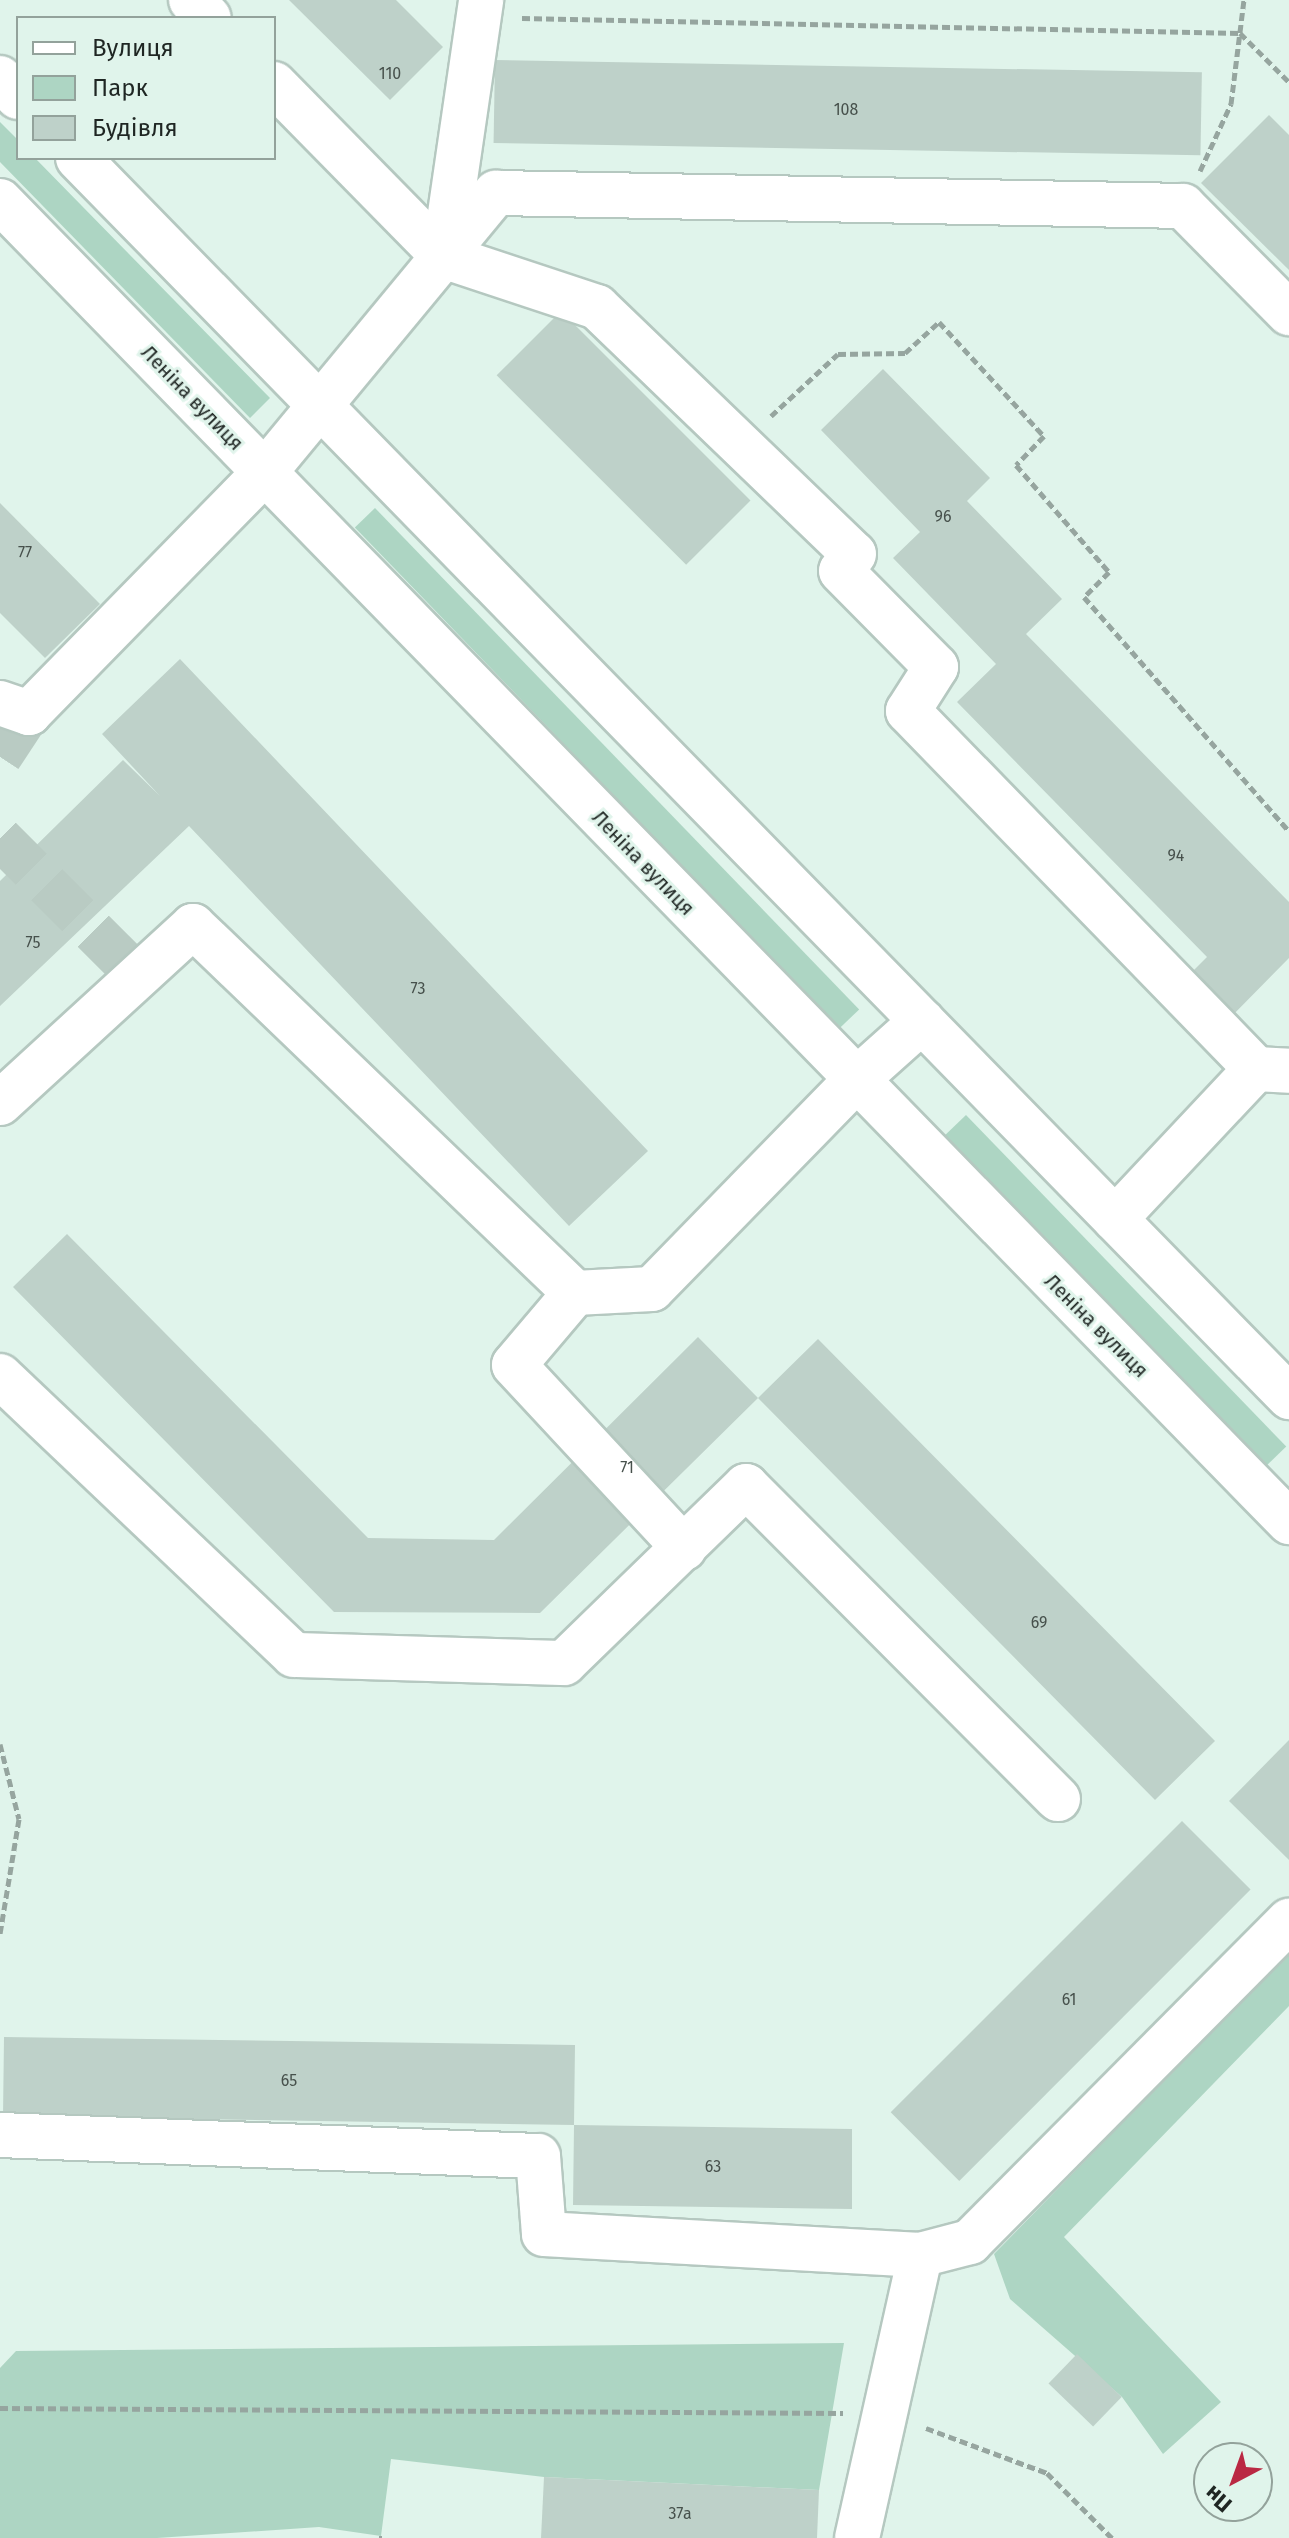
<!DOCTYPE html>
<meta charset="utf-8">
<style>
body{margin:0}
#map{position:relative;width:1289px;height:2538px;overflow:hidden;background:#e0f4eb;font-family:"Fira Sans",sans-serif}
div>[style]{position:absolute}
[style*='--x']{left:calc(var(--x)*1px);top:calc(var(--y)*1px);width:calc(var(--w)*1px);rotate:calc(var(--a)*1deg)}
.green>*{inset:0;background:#add5c3;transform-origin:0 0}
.building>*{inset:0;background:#bed1c9;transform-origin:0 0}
.minor-tunnel>*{height:44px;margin-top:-22px;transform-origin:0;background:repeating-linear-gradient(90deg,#b9cbc3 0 44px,transparent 0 66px)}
.path>*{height:5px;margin-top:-2.5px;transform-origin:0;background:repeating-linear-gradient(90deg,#96a59f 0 8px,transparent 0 12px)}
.roads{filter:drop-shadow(2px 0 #b5c8c0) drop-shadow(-2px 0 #b5c8c0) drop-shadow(0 2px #b5c8c0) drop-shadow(0 -2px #b5c8c0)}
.minor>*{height:44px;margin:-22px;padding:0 22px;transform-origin:22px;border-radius:22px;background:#fff}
span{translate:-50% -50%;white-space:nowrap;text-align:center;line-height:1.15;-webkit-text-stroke:6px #e0f4eb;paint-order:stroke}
.number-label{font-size:16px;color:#47514c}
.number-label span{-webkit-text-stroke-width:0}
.street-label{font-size:20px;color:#1f2623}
.legend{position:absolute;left:16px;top:16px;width:260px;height:144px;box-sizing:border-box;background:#e0f4eb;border:2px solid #93a29b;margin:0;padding:10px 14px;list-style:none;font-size:24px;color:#1f2623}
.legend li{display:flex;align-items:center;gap:16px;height:40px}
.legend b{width:40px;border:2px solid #93a29b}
.north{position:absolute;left:1193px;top:2442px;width:80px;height:80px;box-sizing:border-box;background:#e0f4eb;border:2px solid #93a29b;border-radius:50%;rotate:221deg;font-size:22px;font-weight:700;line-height:32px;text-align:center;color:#1f2623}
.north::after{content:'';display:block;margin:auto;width:28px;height:36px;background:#ba2843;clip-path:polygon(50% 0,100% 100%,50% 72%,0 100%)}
</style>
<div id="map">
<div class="green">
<i style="clip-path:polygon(0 122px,18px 140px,18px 158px,35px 158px,270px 398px,250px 418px,0 162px)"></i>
<i style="left:375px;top:508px;width:697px;height:28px;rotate:46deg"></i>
<i style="left:966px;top:1115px;width:461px;height:30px;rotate:46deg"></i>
<i style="clip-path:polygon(1289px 1952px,1289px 2006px,1064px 2237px,1221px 2402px,1163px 2454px,1122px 2397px,1010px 2299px,994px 2254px)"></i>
<i style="clip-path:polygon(844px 2343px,819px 2490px,544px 2477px,391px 2459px,381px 2536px,319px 2527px,157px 2538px,0 2538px,0 2368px,16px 2351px)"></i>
</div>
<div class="building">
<i style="clip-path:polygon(289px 0,396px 0,443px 47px,390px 100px)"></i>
<i style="left:495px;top:60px;width:707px;height:83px;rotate:1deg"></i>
<i style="clip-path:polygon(1269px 115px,1289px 135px,1289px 270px,1201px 183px)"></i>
<i style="left:561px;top:311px;width:268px;height:91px;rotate:45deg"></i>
<i style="clip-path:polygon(883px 369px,990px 478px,967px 501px,1062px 599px,1026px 634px,1289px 902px,1289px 958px,1226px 1022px,1183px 981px,1207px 957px,957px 702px,996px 664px,893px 558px,920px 532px,821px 430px)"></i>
<i style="clip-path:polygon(0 503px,100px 604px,45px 658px,0 613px)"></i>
<i style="clip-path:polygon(180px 659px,648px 1151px,569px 1226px,189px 826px,0 1006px,0 881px,123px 760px,160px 796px,102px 734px)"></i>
<i style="clip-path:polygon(67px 1234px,368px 1538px,494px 1540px,698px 1337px,758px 1398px,818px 1339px,1215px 1741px,1155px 1800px,758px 1398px,540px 1613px,334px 1612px,13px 1287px)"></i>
<i style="clip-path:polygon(1289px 1740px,1289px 1860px,1229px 1801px)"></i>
<i style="left:1182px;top:1821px;width:97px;height:412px;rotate:45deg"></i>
<i style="clip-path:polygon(4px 2037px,575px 2045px,574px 2125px,852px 2129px,852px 2209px,573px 2205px,574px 2125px,3px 2116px)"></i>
<i style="left:1077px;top:2354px;width:62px;height:41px;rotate:44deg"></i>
<i style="clip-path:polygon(544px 2477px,819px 2490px,817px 2538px,541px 2538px)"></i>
</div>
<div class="minor-tunnel">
<i style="--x:0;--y:757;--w:53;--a:-56.6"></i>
<i style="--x:0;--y:838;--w:195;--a:45"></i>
</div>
<div class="path">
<i style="--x:522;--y:18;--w:718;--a:1.2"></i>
<i style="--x:1240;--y:33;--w:69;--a:45"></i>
<i style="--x:1200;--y:171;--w:74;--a:-65.2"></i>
<i style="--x:1231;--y:104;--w:105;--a:-82.9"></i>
<i style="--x:771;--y:416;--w:91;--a:-42.8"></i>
<i style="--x:838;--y:354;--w:67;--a:-0.9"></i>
<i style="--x:905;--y:353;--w:46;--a:-42.4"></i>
<i style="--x:939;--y:322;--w:155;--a:47.4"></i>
<i style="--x:1044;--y:436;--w:40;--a:134"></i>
<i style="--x:1016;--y:465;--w:142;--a:49"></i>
<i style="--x:1109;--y:572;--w:35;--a:135"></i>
<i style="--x:1084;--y:597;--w:311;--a:48.8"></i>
<i style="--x:0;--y:1744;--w:77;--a:75.8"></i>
<i style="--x:19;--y:1819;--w:117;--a:99.4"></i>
<i style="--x:0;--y:2408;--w:843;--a:0.34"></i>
<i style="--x:926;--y:2428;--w:129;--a:20.4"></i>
<i style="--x:1047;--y:2473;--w:92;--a:45"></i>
<i style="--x:379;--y:2538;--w:3;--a:0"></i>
</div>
<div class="roads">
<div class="minor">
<i style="--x:191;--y:0;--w:25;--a:45"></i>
<i style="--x:0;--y:78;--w:26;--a:47"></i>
<i style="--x:274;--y:84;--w:241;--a:45.5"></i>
<i style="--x:443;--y:256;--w:162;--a:18.3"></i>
<i style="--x:597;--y:307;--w:356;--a:43.9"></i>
<i style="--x:854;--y:554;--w:21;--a:127"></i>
<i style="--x:841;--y:571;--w:135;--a:45.3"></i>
<i style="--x:936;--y:667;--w:52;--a:122.5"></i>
<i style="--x:908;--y:711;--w:499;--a:45.8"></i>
<i style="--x:78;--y:158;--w:1733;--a:45.65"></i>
<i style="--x:0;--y:201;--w:1846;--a:45.7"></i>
<i style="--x:444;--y:255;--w:258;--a:-81.7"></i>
<i style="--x:0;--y:703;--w:31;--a:19"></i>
<i style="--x:29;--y:713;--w:336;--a:-45.6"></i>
<i style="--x:264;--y:473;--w:364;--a:-50.4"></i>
<i style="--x:496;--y:193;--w:687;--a:1.08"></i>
<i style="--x:1183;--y:206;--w:151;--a:45.3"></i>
<i style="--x:0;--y:1103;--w:262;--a:-42.5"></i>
<i style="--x:193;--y:926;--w:530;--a:43.85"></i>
<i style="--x:575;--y:1293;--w:77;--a:-3"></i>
<i style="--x:652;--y:1289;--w:291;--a:-45.7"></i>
<i style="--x:855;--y:1081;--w:90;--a:-41.8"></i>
<i style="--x:1115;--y:1219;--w:206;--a:-46.8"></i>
<i style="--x:1256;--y:1069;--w:33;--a:3"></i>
<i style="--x:575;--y:1293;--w:94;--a:130.3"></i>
<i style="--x:514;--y:1365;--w:250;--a:47.1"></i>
<i style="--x:0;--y:1376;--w:405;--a:43.5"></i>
<i style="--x:294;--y:1655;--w:270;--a:1.7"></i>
<i style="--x:564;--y:1663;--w:254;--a:-44.2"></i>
<i style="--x:746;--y:1486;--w:442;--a:45.1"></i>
<i style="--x:0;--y:2135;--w:538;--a:2.24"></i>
<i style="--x:538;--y:2156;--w:78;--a:85.6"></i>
<i style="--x:544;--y:2234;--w:377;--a:3.2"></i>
<i style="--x:920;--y:2255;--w:52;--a:-14.6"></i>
<i style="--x:970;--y:2242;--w:453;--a:-45.2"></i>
<i style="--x:857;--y:2538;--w:290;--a:-77.4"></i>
</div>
</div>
<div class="number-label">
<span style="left:390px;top:74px">110</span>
<span style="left:846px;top:110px">108</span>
<span style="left:943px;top:517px">96</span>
<span style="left:25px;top:553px">77</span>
<span style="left:1176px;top:856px">94</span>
<span style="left:33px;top:943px">75</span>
<span style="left:418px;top:989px">73</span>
<span style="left:627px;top:1468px">71</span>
<span style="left:1039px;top:1623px">69</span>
<span style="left:1069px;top:2000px">61</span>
<span style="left:289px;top:2081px">65</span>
<span style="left:713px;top:2167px">63</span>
<span style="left:680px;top:2514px">37а</span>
</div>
<div class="street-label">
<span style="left:192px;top:398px;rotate:46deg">Леніна вулиця</span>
<span style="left:643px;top:863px;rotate:46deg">Леніна вулиця</span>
<span style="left:1096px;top:1326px;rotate:45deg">Леніна вулиця</span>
</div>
<ul class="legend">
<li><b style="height:10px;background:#fff"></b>Вулиця</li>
<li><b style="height:22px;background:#add5c3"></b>Парк</li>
<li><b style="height:22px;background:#bed1c9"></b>Будівля</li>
</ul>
<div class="north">Пн</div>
</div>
